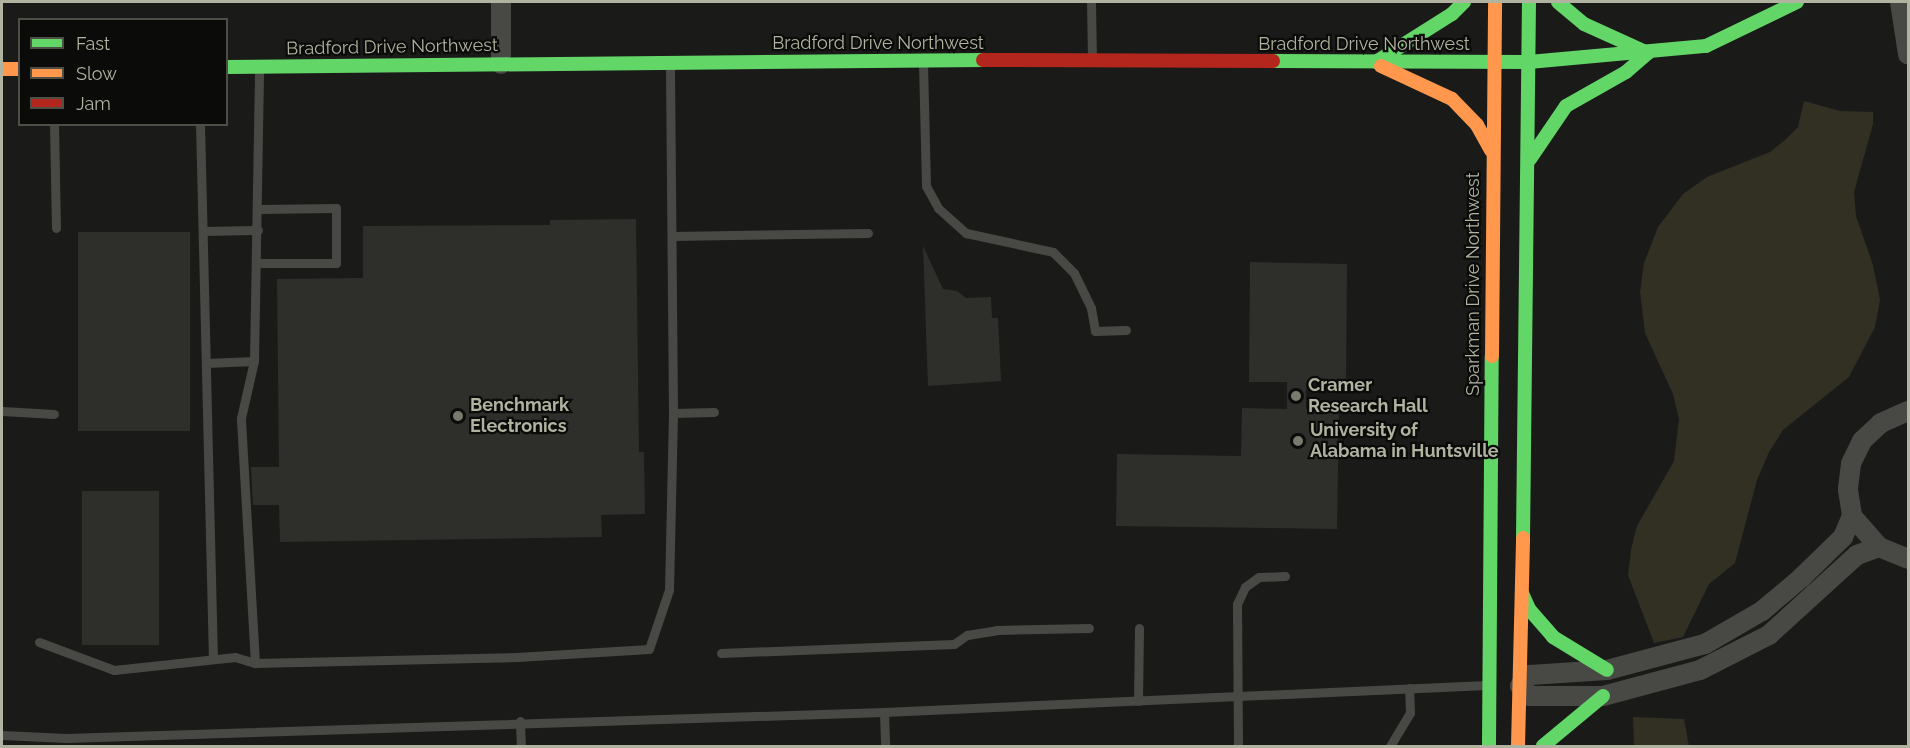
<!DOCTYPE html>
<style>
body{margin:0}
#map{position:relative;width:1910px;height:748px;overflow:hidden;background:#10100f;font-family:Raleway,sans-serif}
div>[style]{position:absolute}
[style*='--x']{left:calc(var(--x)*1px);top:calc(var(--y)*1px);width:calc(var(--w)*1px);rotate:calc(var(--a)*1deg)}
.built>*{inset:0;background:#1a1b19}
.water>*{inset:0;background:#313023}
.building>*{inset:0;background:#2e2f2b;transform-origin:0 0}
.lane>*{height:9px;margin:-4.5px;padding:0 4.5px;transform-origin:4.5px;border-radius:4.5px;background:#484944}
.street>*{height:20px;margin:-10px;padding:0 10px;transform-origin:10px;border-radius:10px;background:#484944}
.fast>*{height:14px;margin:-7px;padding:0 7px;transform-origin:7px;border-radius:7px;background:#63d668}
.slow>*{height:14px;margin:-7px;padding:0 7px;transform-origin:7px;border-radius:7px;background:#ff974d}
.jam>*{height:14px;margin:-7px;padding:0 7px;transform-origin:7px;border-radius:7px;background:#b3261e}
.dots>*{width:16px;height:16px;translate:-50% -50%;box-sizing:border-box;border:3px solid #0b0b0a;border-radius:50%}
span{translate:-50% -50%;white-space:nowrap;text-align:center;line-height:1.15;-webkit-text-stroke:4.5px #0b0b0a;paint-order:stroke}
.street-label{font-size:18px;color:#b0b39f}
.poi-label{font-size:18px;color:#b0b39f;font-weight:700}
.left{translate:0 -50%;text-align:left}
.frame{position:absolute;inset:0;border:3px solid #b0b39f;pointer-events:none}
.legend{position:absolute;left:18px;top:18px;width:210px;height:108px;box-sizing:border-box;background:#0b0b0a;border:2px solid #4d4e46;margin:0;padding:8px 10px;list-style:none;font-size:18px;color:#b0b39f}
.legend li{display:flex;align-items:center;gap:12px;height:30px}
.legend b{width:30px;border:2px solid #4d4e46}
</style>
<div id="map">
<div class="built">
<i style="clip-path:polygon(evenodd,2px 2px,1908px 2px,1908px 746px,2px 746px,2px 2px,20px 20px,226px 20px,226px 124px,20px 124px,20px 20px)"></i>
</div>
<div class="water">
<i style="clip-path:polygon(1804px 101px,1840px 111px,1873px 112px,1873px 124px,1854px 192px,1856px 216px,1873px 265px,1880px 300px,1875px 327px,1849px 377px,1783px 430px,1769px 452px,1757px 480px,1735px 563px,1709px 584px,1683px 637px,1654px 643px,1628px 575px,1631px 550px,1637px 526px,1674px 461px,1679px 419px,1673px 394px,1645px 333px,1640px 292px,1644px 263px,1658px 227px,1683px 194px,1707px 177px,1770px 152px,1785px 140px,1798px 127px)"></i>
<i style="clip-path:polygon(1633px 717px,1684px 719px,1689px 746px,1634px 746px)"></i>
</div>
<div class="building">
<i style="clip-path:polygon(636px 219px,639px 452px,644px 452px,645px 514px,601px 515px,602px 537px,280px 542px,279px 505px,253px 505px,251px 467px,279px 467px,277px 279px,363px 278px,363px 226px,550px 225px,550px 220px)"></i>
<i style="left:190px;top:232px;width:199px;height:112px;rotate:90deg"></i>
<i style="clip-path:polygon(923px 246px,943px 289px,957px 291px,966px 298px,991px 297px,992px 318px,998px 318px,1001px 381px,928px 386px)"></i>
<i style="clip-path:polygon(1250px 262px,1347px 264px,1346px 383px,1306px 382px,1306px 409px,1339px 409px,1337px 529px,1116px 526px,1117px 454px,1241px 456px,1242px 408px,1287px 409px,1287px 382px,1249px 382px)"></i>
<i style="left:82px;top:491px;width:77px;height:154px"></i>
</div>
<div class="lane">
<i style="--x:1091;--y:2;--w:57;--a:89"></i>
<i style="--x:923;--y:63;--w:123;--a:88.6"></i>
<i style="--x:926;--y:186;--w:25;--a:61"></i>
<i style="--x:938;--y:208;--w:38;--a:42"></i>
<i style="--x:966;--y:233;--w:89;--a:12.3"></i>
<i style="--x:1053;--y:252;--w:30;--a:45"></i>
<i style="--x:1074;--y:273;--w:39;--a:64"></i>
<i style="--x:1091;--y:308;--w:23;--a:80"></i>
<i style="--x:1095;--y:331;--w:31;--a:-2"></i>
<i style="--x:54;--y:124;--w:104;--a:88.9"></i>
<i style="--x:200;--y:124;--w:534;--a:88.61"></i>
<i style="--x:203;--y:231;--w:55;--a:-1"></i>
<i style="--x:672;--y:236;--w:196;--a:-0.9"></i>
<i style="--x:257;--y:263;--w:79;--a:0"></i>
<i style="--x:336;--y:263;--w:55;--a:-90"></i>
<i style="--x:336;--y:208;--w:78;--a:179.3"></i>
<i style="--x:206;--y:363;--w:48;--a:-2.4"></i>
<i style="--x:2;--y:411;--w:52;--a:3.3"></i>
<i style="--x:673;--y:413;--w:41;--a:-1.4"></i>
<i style="--x:39;--y:642;--w:80;--a:20.5"></i>
<i style="--x:114;--y:670;--w:122;--a:-6.1"></i>
<i style="--x:235;--y:657;--w:21;--a:17"></i>
<i style="--x:255;--y:663;--w:262;--a:-1.3"></i>
<i style="--x:517;--y:657;--w:132;--a:-3.5"></i>
<i style="--x:649;--y:649;--w:62;--a:-71.3"></i>
<i style="--x:669;--y:590;--w:177;--a:-88.7"></i>
<i style="--x:673;--y:413;--w:347;--a:-90.5"></i>
<i style="--x:721;--y:653;--w:233;--a:-2.2"></i>
<i style="--x:954;--y:644;--w:16;--a:-35"></i>
<i style="--x:967;--y:635;--w:30;--a:-9"></i>
<i style="--x:997;--y:630;--w:92;--a:-1.2"></i>
<i style="--x:255;--y:663;--w:245;--a:-93.3"></i>
<i style="--x:241;--y:418;--w:58;--a:-77.2"></i>
<i style="--x:254;--y:361;--w:292;--a:-89"></i>
<i style="--x:1138;--y:701;--w:73;--a:-89.2"></i>
<i style="--x:884;--y:712;--w:34;--a:88"></i>
<i style="--x:520;--y:721;--w:25;--a:88"></i>
<i style="--x:2;--y:735;--w:64;--a:2.7"></i>
<i style="--x:66;--y:738;--w:818;--a:-1.82"></i>
<i style="--x:884;--y:712;--w:603;--a:-2.57"></i>
<i style="--x:1238;--y:746;--w:142;--a:-90.4"></i>
<i style="--x:1237;--y:604;--w:19;--a:-65"></i>
<i style="--x:1245;--y:587;--w:17;--a:-36"></i>
<i style="--x:1259;--y:577;--w:26;--a:-2"></i>
<i style="--x:1390;--y:746;--w:39;--a:-59"></i>
<i style="--x:1410;--y:713;--w:25;--a:-92"></i>
</div>
<div class="street">
<i style="--x:501;--y:2;--w:62;--a:90"></i>
<i style="--x:1900;--y:2;--w:53;--a:81.3"></i>
<i style="--x:1908;--y:411;--w:30;--a:156"></i>
<i style="--x:1881;--y:423;--w:26;--a:137"></i>
<i style="--x:1862;--y:441;--w:25;--a:116"></i>
<i style="--x:1851;--y:464;--w:26;--a:97"></i>
<i style="--x:1848;--y:490;--w:26;--a:81"></i>
<i style="--x:1852;--y:516;--w:41;--a:48.9"></i>
<i style="--x:1879;--y:547;--w:31;--a:22"></i>
<i style="--x:1520;--y:686;--w:14;--a:45"></i>
<i style="--x:1530;--y:696;--w:73;--a:0"></i>
<i style="--x:1603;--y:696;--w:100;--a:-15"></i>
<i style="--x:1700;--y:670;--w:77;--a:-26.9"></i>
<i style="--x:1769;--y:635;--w:119;--a:-42.3"></i>
<i style="--x:1857;--y:555;--w:23;--a:-20"></i>
<i style="--x:1520;--y:686;--w:15;--a:-48"></i>
<i style="--x:1530;--y:675;--w:77;--a:-3.7"></i>
<i style="--x:1607;--y:670;--w:101;--a:-14.9"></i>
<i style="--x:1705;--y:644;--w:66;--a:-30.1"></i>
<i style="--x:1762;--y:611;--w:51;--a:-40.2"></i>
<i style="--x:1801;--y:578;--w:59;--a:-44.3"></i>
<i style="--x:1843;--y:537;--w:23;--a:-67"></i>
</div>
<div class="fast">
<i style="--x:1273;--y:61;--w:256;--a:0.2"></i>
<i style="--x:1529;--y:62;--w:178;--a:-5.2"></i>
<i style="--x:1706;--y:46;--w:101;--a:-25.8"></i>
<i style="--x:1376;--y:62;--w:90;--a:-32.3"></i>
<i style="--x:1452;--y:14;--w:17;--a:-45"></i>
<i style="--x:226;--y:67;--w:757;--a:-0.53"></i>
<i style="--x:1530;--y:159;--w:64;--a:-55.8"></i>
<i style="--x:1566;--y:106;--w:69;--a:-29.5"></i>
<i style="--x:1626;--y:72;--w:29;--a:-41"></i>
<i style="--x:1648;--y:53;--w:70;--a:-155.6"></i>
<i style="--x:1584;--y:24;--w:34;--a:-140"></i>
<i style="--x:1523;--y:538;--w:536;--a:-89.36"></i>
<i style="--x:1522;--y:593;--w:17;--a:66"></i>
<i style="--x:1529;--y:609;--w:37;--a:49"></i>
<i style="--x:1553;--y:637;--w:63;--a:31.4"></i>
<i style="--x:1489;--y:746;--w:390;--a:-89.6"></i>
<i style="--x:1543;--y:746;--w:78;--a:-39.8"></i>
</div>
<div class="slow">
<i style="--x:1381;--y:66;--w:78;--a:24.9"></i>
<i style="--x:1452;--y:99;--w:36;--a:46"></i>
<i style="--x:1477;--y:125;--w:29;--a:61"></i>
<i style="--x:2;--y:69;--w:18;--a:0"></i>
<i style="--x:1492;--y:356;--w:354;--a:-89.5"></i>
<i style="--x:1518;--y:746;--w:208;--a:-88.6"></i>
</div>
<div class="jam">
<i style="--x:983;--y:60;--w:290;--a:0.2"></i>
</div>
<div class="dots">
<i style="left:1296px;top:396px;background:#787a6d"></i>
<i style="left:458px;top:416px;background:#787a6d"></i>
<i style="left:1298px;top:441px;background:#787a6d"></i>
</div>
<div class="street-label">
<span style="left:878px;top:43px">Bradford Drive Northwest</span>
<span style="left:1364px;top:44px">Bradford Drive Northwest</span>
<span style="left:392px;top:47px;rotate:-1deg">Bradford Drive Northwest</span>
<span style="left:1473px;top:284px;rotate:-90deg">Sparkman Drive Northwest</span>
</div>
<div class="poi-label">
<span class="left" style="left:1308px;top:396px">Cramer<br>Research Hall</span>
<span class="left" style="left:470px;top:416px">Benchmark<br>Electronics</span>
<span class="left" style="left:1310px;top:441px">University of<br>Alabama in Huntsville</span>
</div>
<div class="frame"></div>
<ul class="legend">
<li><b style="height:8px;background:#63d668"></b>Fast</li>
<li><b style="height:8px;background:#ff974d"></b>Slow</li>
<li><b style="height:8px;background:#b3261e"></b>Jam</li>
</ul>
</div>
